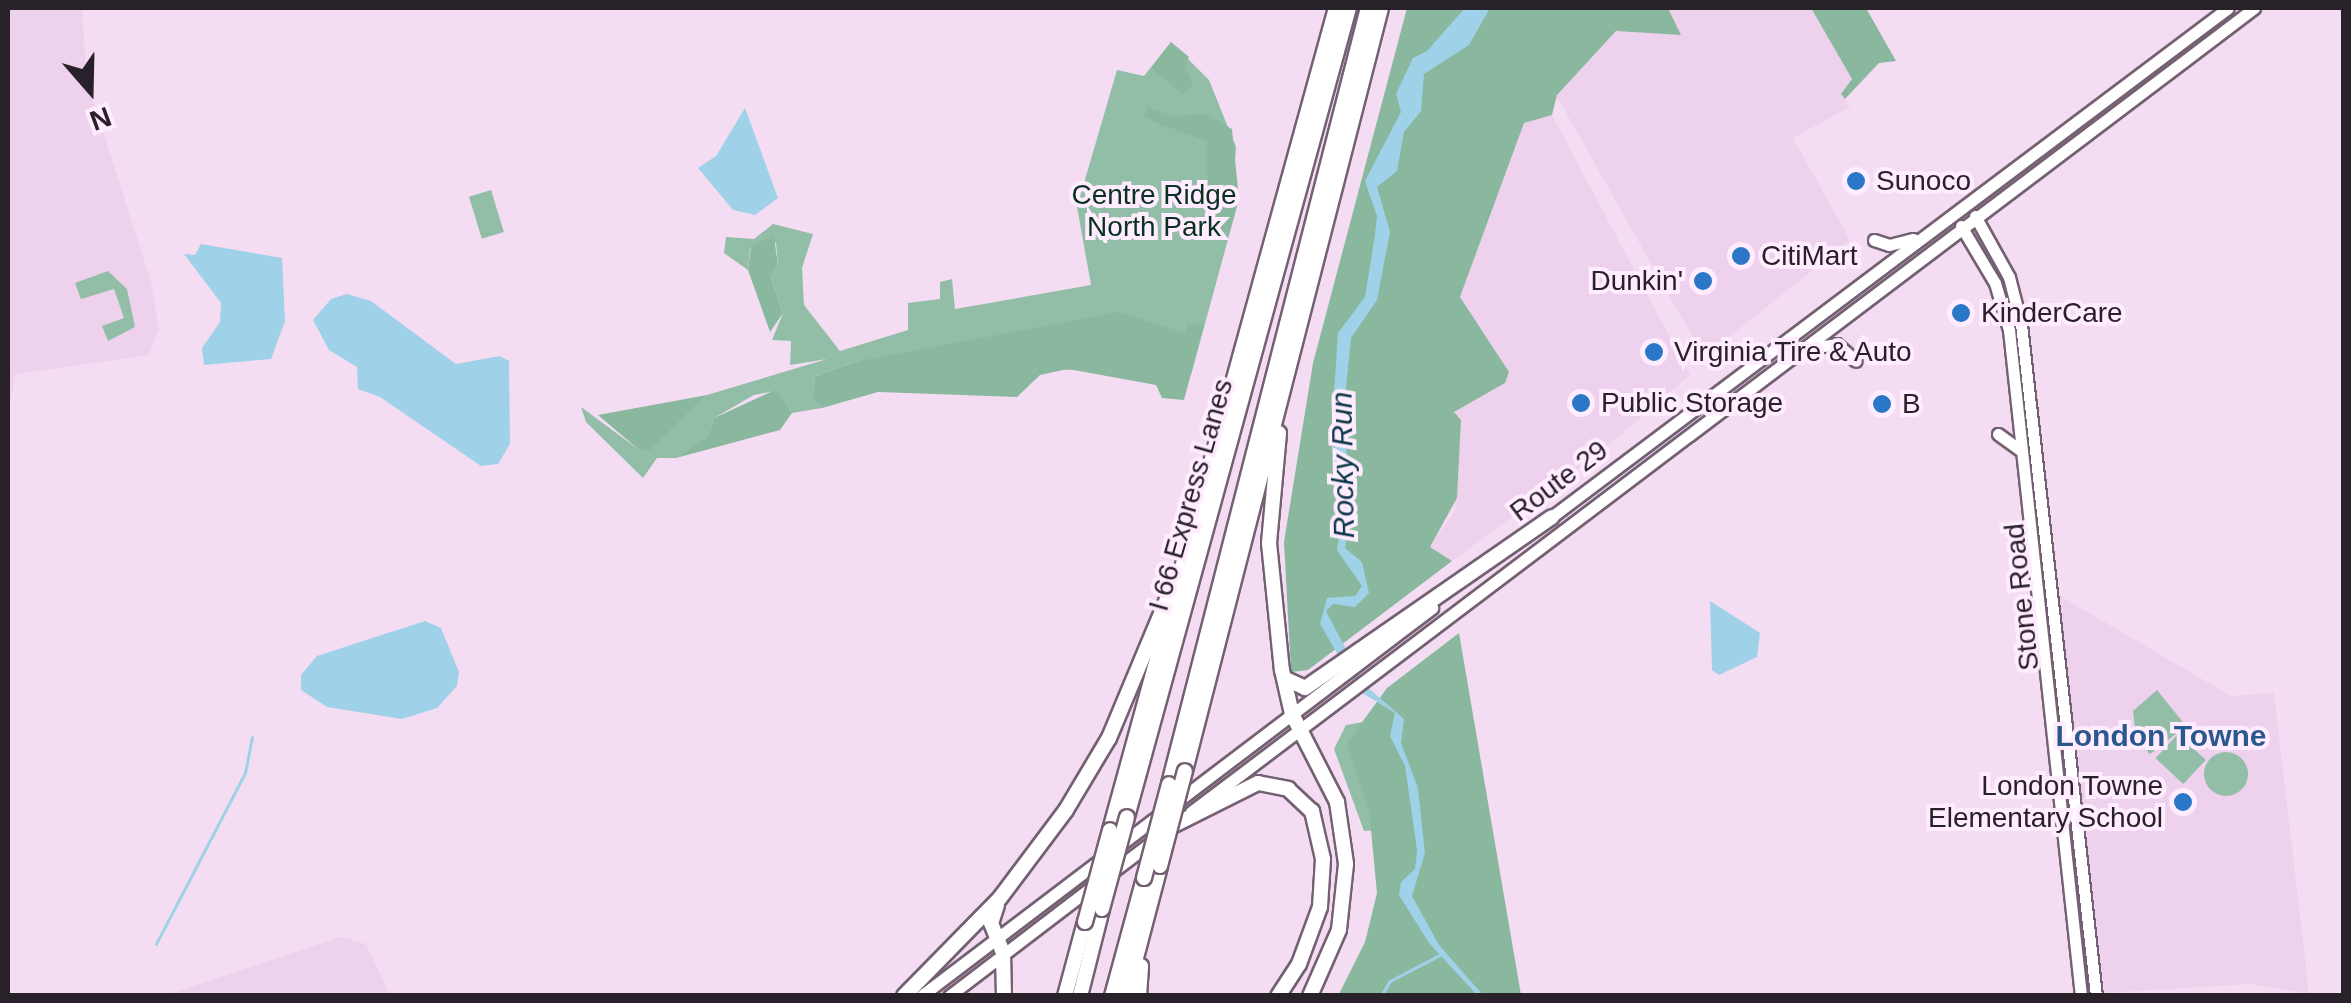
<!DOCTYPE html>
<style>
body{margin:0}
#map{position:relative;width:2351px;height:1003px;overflow:hidden;background:#f4ddf3;font-family:Arial,sans-serif}
div>[style]{position:absolute}
[style*='--x']{left:calc(var(--x)*1px);top:calc(var(--y)*1px);width:calc(var(--w)*1px);rotate:calc(var(--a)*1deg)}
.built>*{inset:0;background:#eed1ed}
.green>*{inset:0;background:#92bea7;transform-origin:0 0}
.round{border-radius:50%}
.forest>*{inset:0;background:#89b89f}
.water>*{inset:0;background:#9fd1e9}
.stream>*{height:2.5px;margin:-1.25px;padding:0 1.25px;transform-origin:1.25px;border-radius:1.25px;background:#9fd1e9}
.roads{filter:drop-shadow(2px 0 #746073) drop-shadow(-2px 0 #746073) drop-shadow(0 2px #746073) drop-shadow(0 -2px #746073)}
.primary>*{height:11px;margin:-5.5px;padding:0 5.5px;transform-origin:5.5px;border-radius:5.5px;background:#fff}
.highway>*{height:14px;margin:-7px;padding:0 7px;transform-origin:7px;border-radius:7px;background:#fff}
.bridges{filter:drop-shadow(2px 0 #746073) drop-shadow(-2px 0 #746073) drop-shadow(0 2px #746073) drop-shadow(0 -2px #746073)}
.highway-bridge>*{height:14px;margin:-7px;padding:0 7px;transform-origin:7px;border-radius:7px;background:#fff}
.dots>*{width:28px;height:28px;translate:-50% -50%;box-sizing:border-box;border:5px solid #ffecfe;border-radius:50%}
span{translate:-50% -50%;white-space:nowrap;text-align:center;line-height:1.15;-webkit-text-stroke:8px #ffecfe;paint-order:stroke}
.poi-label{font-size:28px;color:#292129}
.left{translate:0 -50%;text-align:left}
.right{translate:-100% -50%;text-align:right}
.park-label{font-size:28px;color:#083120}
.street-label{font-size:28px;color:#292129}
.water-label{font-size:30px;color:#083547;font-style:italic}
.neighbourhood-label{font-size:30px;color:#2a588d;font-weight:700}
.frame{position:absolute;inset:0;border:10px solid #292129;pointer-events:none}
.north{position:absolute;left:40px;top:40px;width:100px;height:100px;-webkit-text-stroke:8px #ffecfe;paint-order:stroke;rotate:160deg;font-size:28px;font-weight:700;line-height:40px;text-align:center;color:#292129}
.north::after{content:'';display:block;margin:auto;width:35px;height:45px;background:#292129;clip-path:polygon(50% 0,100% 100%,50% 72%,0 100%)}
</style>
<div id="map">
<div class="built">
<i style="clip-path:polygon(8px 8px,82px 8px,87px 82px,150px 278px,159px 329px,149px 355px,16px 374px,8px 411px)"></i>
<i style="clip-path:polygon(1668px 8px,1811px 8px,1852px 79px,1841px 94px,1850px 107px,1793px 138px,1850px 240px,1704px 357px,1556px 95px,1617px 31px,1680px 35px)"></i>
<i style="clip-path:polygon(1552px 115px,1690px 375px,1597px 455px,1452px 561px,1430px 547px,1455px 510px,1461px 421px,1454px 412px,1505px 383px,1509px 372px,1460px 297px,1524px 123px)"></i>
<i style="clip-path:polygon(2055px 593px,2231px 696px,2274px 693px,2309px 994px,2250px 984px,2105px 993px)"></i>
<i style="clip-path:polygon(341px 937px,366px 944px,390px 995px,166px 995px)"></i>
</div>
<div class="green">
<i style="clip-path:polygon(1171px 42px,1209px 80px,1236px 147px,1230px 232px,1191px 375px,859px 361px,815px 376px,812px 397px,822px 408px,792px 413px,775px 391px,754px 395px,714px 418px,708px 438px,676px 458px,657px 458px,643px 478px,586px 422px,581px 407px,638px 449px,650px 449px,707px 395px,827px 359px,790px 365px,791px 341px,772px 340px,783px 313px,771px 277px,778px 266px,776px 243px,750px 248px,748px 270px,724px 253px,726px 237px,754px 239px,773px 224px,813px 234px,802px 268px,804px 305px,840px 351px,908px 330px,908px 303px,940px 299px,940px 282px,952px 279px,955px 309px,1091px 285px,1077px 207px,1117px 70px,1144px 76px)"></i>
<i style="left:491px;top:190px;width:44px;height:23px;rotate:73deg"></i>
<i style="clip-path:polygon(108px 271px,127px 289px,135px 327px,108px 341px,102px 326px,124px 318px,114px 289px,81px 299px,75px 283px)"></i>
<i style="clip-path:polygon(2157px 690px,2186px 726px,2150px 754px,2136px 739px,2133px 711px)"></i>
<i style="clip-path:polygon(1375px 720px,1380px 830px,1364px 831px,1334px 749px,1346px 725px)"></i>
<i style="left:2178px;top:734px;width:38px;height:33px;rotate:43deg"></i>
<i class="round" style="left:2204px;top:752px;width:44px;height:44px"></i>
</div>
<div class="forest">
<i style="clip-path:polygon(1407px 8px,1668px 8px,1681px 35px,1616px 31px,1557px 95px,1552px 115px,1524px 123px,1460px 297px,1509px 372px,1505px 383px,1454px 412px,1461px 420px,1457px 498px,1430px 547px,1452px 561px,1308px 670px,1291px 672px,1284px 542px,1313px 363px)"></i>
<i style="clip-path:polygon(1811px 8px,1866px 8px,1896px 61px,1879px 63px,1845px 99px,1841px 94px,1852px 79px)"></i>
<i style="clip-path:polygon(1171px 42px,1189px 57px,1185px 67px,1193px 84px,1184px 95px,1151px 68px)"></i>
<i style="clip-path:polygon(1147px 107px,1174px 116px,1206px 114px,1232px 129px,1239px 199px,1230px 232px,1208px 232px,1207px 141px,1154px 122px,1144px 116px)"></i>
<i style="clip-path:polygon(774px 236px,778px 266px,771px 277px,783px 313px,770px 332px,748px 270px,751px 245px)"></i>
<i style="clip-path:polygon(1119px 312px,1185px 333px,1187px 324px,1204px 325px,1184px 400px,1162px 398px,1156px 385px,1068px 369px,1040px 375px,1017px 397px,878px 392px,822px 408px,812px 397px,815px 376px,859px 361px)"></i>
<i style="clip-path:polygon(775px 390px,792px 413px,780px 430px,676px 458px,708px 437px,714px 418px)"></i>
<i style="clip-path:polygon(707px 395px,650px 450px,638px 449px,598px 415px)"></i>
<i style="clip-path:polygon(1459px 633px,1521px 995px,1338px 996px,1365px 942px,1377px 893px,1369px 809px,1347px 743px,1387px 688px)"></i>
</div>
<div class="water">
<i style="clip-path:polygon(1490px 8px,1469px 45px,1424px 74px,1421px 111px,1404px 132px,1397px 171px,1377px 187px,1390px 232px,1377px 300px,1351px 338px,1343px 418px,1352px 504px,1345px 548px,1362px 562px,1369px 593px,1355px 607px,1333px 604px,1326px 611px,1365px 685px,1404px 719px,1401px 743px,1418px 788px,1425px 853px,1412px 896px,1439px 945px,1483px 995px,1477px 995px,1429px 943px,1399px 895px,1401px 882px,1415px 869px,1417px 850px,1405px 766px,1390px 736px,1395px 713px,1359px 691px,1320px 624px,1327px 598px,1355px 596px,1362px 586px,1337px 550px,1343px 513px,1332px 421px,1338px 333px,1365px 297px,1375px 235px,1377px 216px,1365px 181px,1401px 112px,1396px 94px,1413px 58px,1427px 51px,1464px 9px)"></i>
<i style="clip-path:polygon(745px 108px,778px 198px,755px 215px,733px 210px,698px 168px,716px 156px)"></i>
<i style="clip-path:polygon(201px 244px,282px 258px,285px 321px,271px 359px,204px 365px,202px 348px,220px 322px,221px 303px,184px 254px,195px 255px)"></i>
<i style="clip-path:polygon(347px 294px,371px 301px,456px 364px,500px 356px,509px 361px,510px 444px,498px 464px,481px 466px,380px 397px,358px 389px,357px 367px,329px 350px,313px 320px,331px 299px)"></i>
<i style="clip-path:polygon(1710px 601px,1760px 633px,1757px 657px,1719px 675px,1712px 670px)"></i>
<i style="clip-path:polygon(425px 621px,441px 628px,459px 672px,457px 686px,437px 708px,402px 719px,327px 707px,301px 690px,301px 675px,317px 656px)"></i>
</div>
<div class="stream">
<i style="--x:156;--y:944;--w:193;--a:-62.5"></i>
<i style="--x:245;--y:773;--w:36;--a:-79"></i>
<i style="--x:1381;--y:996;--w:17;--a:-59"></i>
<i style="--x:1390;--y:981;--w:56;--a:-27.5"></i>
</div>
<div class="roads">
<div class="primary">
<i style="--x:1975;--y:216;--w:70;--a:60.9"></i>
<i style="--x:2009;--y:277;--w:49;--a:75.7"></i>
<i style="--x:2021;--y:324;--w:676;--a:83.63"></i>
<i style="--x:1961;--y:226;--w:66;--a:59.2"></i>
<i style="--x:1995;--y:283;--w:49;--a:73.4"></i>
<i style="--x:2009;--y:330;--w:670;--a:83.83"></i>
<i style="--x:1874;--y:240;--w:16;--a:18"></i>
<i style="--x:1889;--y:245;--w:25;--a:-14"></i>
<i style="--x:1809;--y:348;--w:28;--a:-8"></i>
<i style="--x:1837;--y:344;--w:25;--a:42"></i>
<i style="--x:1998;--y:434;--w:27;--a:36"></i>
<i style="--x:1546;--y:521;--w:853;--a:-36.95"></i>
<i style="--x:1191;--y:812;--w:1333;--a:-37.1"></i>
<i style="--x:1112;--y:872;--w:56;--a:-37.1"></i>
<i style="--x:921;--y:996;--w:642;--a:-37.21"></i>
<i style="--x:949;--y:996;--w:186;--a:-37.4"></i>
</div>
<div class="highway">
<i style="--x:1279;--y:433;--w:110;--a:95.2"></i>
<i style="--x:1269;--y:543;--w:128;--a:84.2"></i>
<i style="--x:1282;--y:670;--w:45;--a:77.2"></i>
<i style="--x:1292;--y:714;--w:99;--a:62.9"></i>
<i style="--x:1337;--y:802;--w:63;--a:81.7"></i>
<i style="--x:1346;--y:864;--w:66;--a:96.1"></i>
<i style="--x:1339;--y:930;--w:72;--a:113.7"></i>
<i style="--x:1286;--y:679;--w:21;--a:25"></i>
<i style="--x:1305;--y:688;--w:300;--a:-34.7"></i>
<i style="--x:1185;--y:771;--w:788;--a:-75.59"></i>
<i style="--x:1169;--y:784;--w:801;--a:-75.62"></i>
<i style="--x:1127;--y:817;--w:839;--a:-74.66"></i>
<i style="--x:1172;--y:826;--w:96;--a:-26.6"></i>
<i style="--x:1258;--y:783;--w:31;--a:11"></i>
<i style="--x:1288;--y:789;--w:33;--a:43"></i>
<i style="--x:1312;--y:811;--w:49;--a:77.1"></i>
<i style="--x:1323;--y:859;--w:48;--a:93.6"></i>
<i style="--x:1320;--y:907;--w:61;--a:110.2"></i>
<i style="--x:1299;--y:964;--w:38;--a:123"></i>
<i style="--x:1110;--y:830;--w:853;--a:-74.63"></i>
<i style="--x:997;--y:905;--w:19;--a:108"></i>
<i style="--x:991;--y:923;--w:32;--a:68"></i>
<i style="--x:1003;--y:953;--w:43;--a:88.7"></i>
<i style="--x:904;--y:996;--w:137;--a:-45.6"></i>
<i style="--x:1000;--y:898;--w:110;--a:-53.1"></i>
<i style="--x:1066;--y:810;--w:84;--a:-59.2"></i>
<i style="--x:1109;--y:738;--w:158;--a:-67.3"></i>
<i style="--x:1065;--y:996;--w:77;--a:-74.9"></i>
<i style="--x:1080;--y:996;--w:90;--a:-75.8"></i>
<i style="--x:1112;--y:996;--w:122;--a:-74.8"></i>
<i style="--x:1126;--y:996;--w:134;--a:-75.3"></i>
<i style="--x:1139;--y:996;--w:30;--a:-86"></i>
</div>
</div>
<div class="bridges">
<div class="highway-bridge">
<i style="--x:1160;--y:866;--w:98;--a:-75.3"></i>
<i style="--x:1144;--y:878;--w:97;--a:-75.1"></i>
<i style="--x:1102;--y:909;--w:95;--a:-74.8"></i>
<i style="--x:1085;--y:922;--w:95;--a:-74.8"></i>
</div>
</div>
<div class="dots">
<i style="left:1856px;top:181px;background:#2b76c6"></i>
<i style="left:1741px;top:256px;background:#2b76c6"></i>
<i style="left:1703px;top:281px;background:#2b76c6"></i>
<i style="left:1961px;top:313px;background:#2b76c6"></i>
<i style="left:1654px;top:352px;background:#2b76c6"></i>
<i style="left:1581px;top:403px;background:#2b76c6"></i>
<i style="left:1882px;top:404px;background:#2b76c6"></i>
<i style="left:2183px;top:802px;background:#2b76c6"></i>
</div>
<div class="poi-label">
<span class="left" style="left:1876px;top:181px">Sunoco</span>
<span class="left" style="left:1761px;top:256px">CitiMart</span>
<span class="right" style="left:1683px;top:281px">Dunkin'</span>
<span class="left" style="left:1981px;top:313px">KinderCare</span>
<span class="left" style="left:1674px;top:352px">Virginia Tire &amp; Auto</span>
<span class="left" style="left:1601px;top:403px">Public Storage</span>
<span class="left" style="left:1902px;top:404px">B</span>
<span class="right" style="left:2163px;top:802px">London Towne<br>Elementary School</span>
</div>
<div class="park-label">
<span style="left:1154px;top:211px">Centre Ridge<br>North Park</span>
</div>
<div class="street-label">
<span style="left:1559px;top:481px;rotate:-37deg">Route 29</span>
<span style="left:1191px;top:495px;rotate:-74deg">I 66 Express Lanes</span>
<span style="left:2022px;top:597px;rotate:-96deg">Stone Road</span>
</div>
<div class="water-label">
<span style="left:1343px;top:465px;rotate:-91deg">Rocky Run</span>
</div>
<div class="neighbourhood-label">
<span style="left:2161px;top:736px">London Towne</span>
</div>
<div class="frame"></div>
<div class="north">N</div>
</div>
